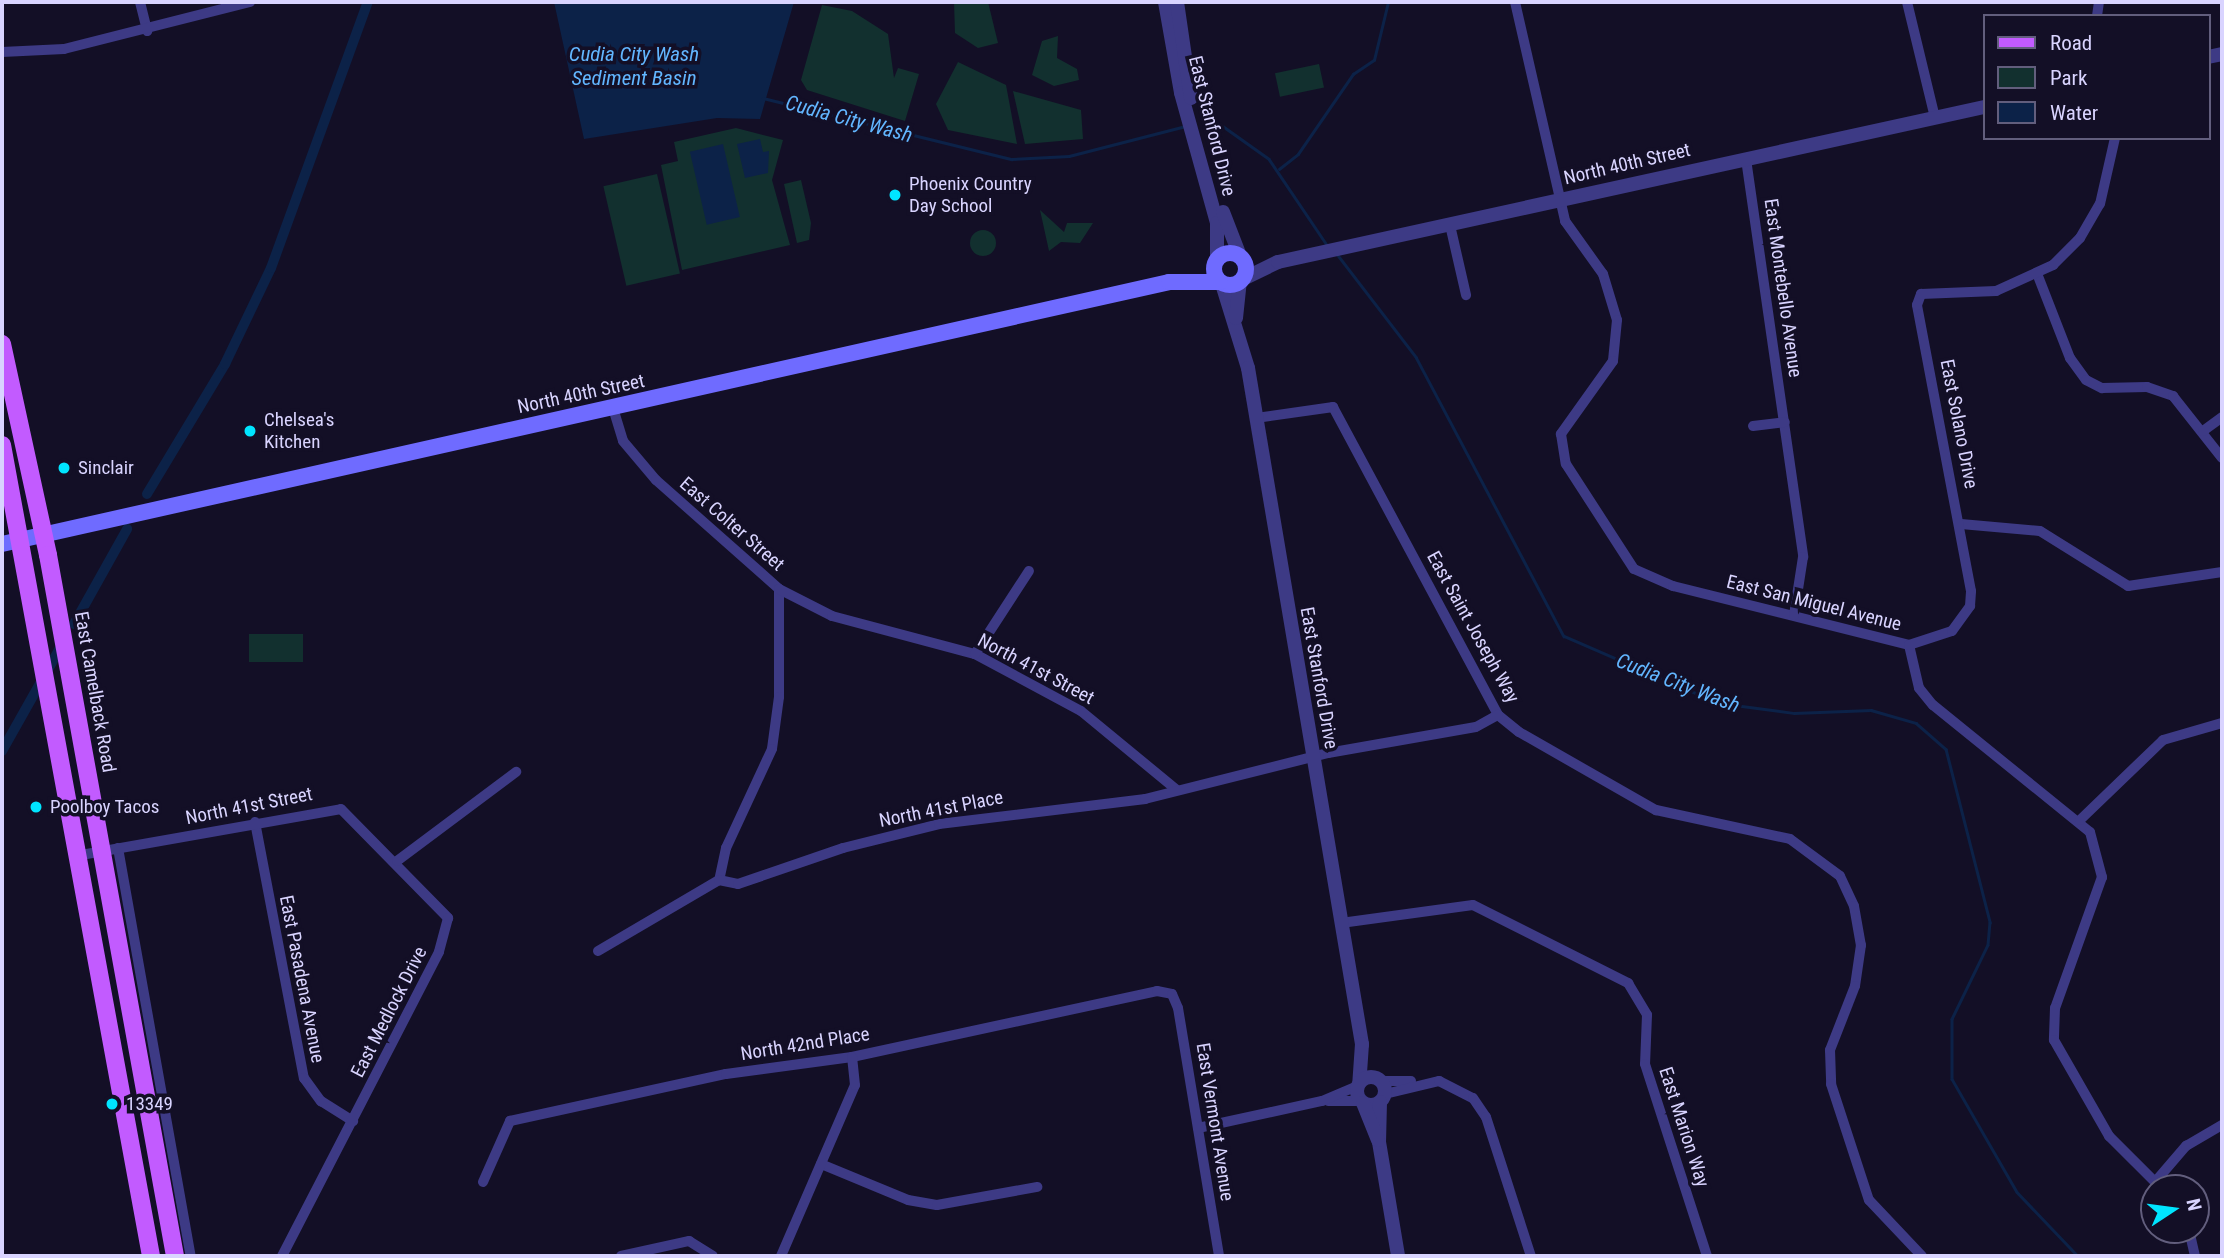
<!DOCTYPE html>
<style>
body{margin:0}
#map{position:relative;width:2224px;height:1258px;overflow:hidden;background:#130f26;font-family:"Roboto Condensed",sans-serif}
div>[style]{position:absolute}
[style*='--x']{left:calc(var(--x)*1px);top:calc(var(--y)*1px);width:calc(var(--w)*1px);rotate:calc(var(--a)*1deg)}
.green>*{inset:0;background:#12302f;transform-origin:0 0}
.round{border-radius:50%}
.water>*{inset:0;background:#0c2248;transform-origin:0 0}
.stream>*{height:2.5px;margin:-1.25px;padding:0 1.25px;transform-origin:1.25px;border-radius:1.25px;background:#0c2248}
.canal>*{height:10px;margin:-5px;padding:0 5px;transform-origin:5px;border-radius:5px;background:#0c2248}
.minor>*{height:10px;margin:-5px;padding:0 5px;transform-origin:5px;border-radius:5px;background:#3d3a85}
.tertiary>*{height:14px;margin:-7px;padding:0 7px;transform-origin:7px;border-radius:7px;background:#3d3a85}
.tertiary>.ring{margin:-7px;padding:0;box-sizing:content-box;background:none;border:14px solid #3d3a85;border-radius:50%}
.secondary>*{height:16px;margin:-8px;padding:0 8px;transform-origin:8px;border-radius:8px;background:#6f6bff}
.secondary>.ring{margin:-8px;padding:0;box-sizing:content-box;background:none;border:16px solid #6f6bff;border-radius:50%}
.primary>*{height:18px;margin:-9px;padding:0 9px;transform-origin:9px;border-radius:9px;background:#c25bff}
.dots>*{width:19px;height:19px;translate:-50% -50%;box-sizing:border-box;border:4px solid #130f26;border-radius:50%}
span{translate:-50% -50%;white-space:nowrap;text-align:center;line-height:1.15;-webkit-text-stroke:7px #130f26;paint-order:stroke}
.street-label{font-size:19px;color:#d9d4ff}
.poi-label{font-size:19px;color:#d9d4ff}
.left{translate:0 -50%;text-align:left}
.water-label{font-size:21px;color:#62b6ff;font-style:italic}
.frame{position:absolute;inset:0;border:4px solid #d9d4ff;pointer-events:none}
.legend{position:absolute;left:1983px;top:14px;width:228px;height:126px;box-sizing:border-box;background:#130f26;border:2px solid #625e7d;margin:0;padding:9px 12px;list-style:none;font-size:21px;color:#d9d4ff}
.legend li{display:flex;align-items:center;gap:14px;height:35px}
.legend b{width:35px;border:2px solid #625e7d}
.north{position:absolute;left:2140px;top:1174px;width:70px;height:70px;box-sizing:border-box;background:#130f26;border:2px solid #625e7d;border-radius:50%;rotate:77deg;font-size:19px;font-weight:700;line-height:28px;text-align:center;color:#d9d4ff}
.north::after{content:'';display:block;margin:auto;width:24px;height:32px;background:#00e5ff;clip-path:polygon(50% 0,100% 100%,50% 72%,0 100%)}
</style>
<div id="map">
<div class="green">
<i style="clip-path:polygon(954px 2px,988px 2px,998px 43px,978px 48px,955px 33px)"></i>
<i style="clip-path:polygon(822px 5px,852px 11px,888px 34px,894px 78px,898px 68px,919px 74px,905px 121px,807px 90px,801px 80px)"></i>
<i style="clip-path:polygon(1058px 36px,1057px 58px,1077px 69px,1079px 80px,1054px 86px,1032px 75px,1042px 41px)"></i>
<i style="clip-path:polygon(958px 62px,1006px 85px,1017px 144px,948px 130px,936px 104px)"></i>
<i style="left:1319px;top:64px;width:24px;height:45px;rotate:78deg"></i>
<i style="clip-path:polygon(1013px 91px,1081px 110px,1083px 139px,1025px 144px)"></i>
<i style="clip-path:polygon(736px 128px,783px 140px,772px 180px,790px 245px,682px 270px,661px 165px,678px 161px,674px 142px)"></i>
<i style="left:657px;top:174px;width:102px;height:55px;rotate:77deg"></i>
<i style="clip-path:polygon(801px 180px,811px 223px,809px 240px,797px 243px,784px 184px)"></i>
<i style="clip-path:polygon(1040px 210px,1064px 232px,1067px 223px,1093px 223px,1080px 243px,1061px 242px,1049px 251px)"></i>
<i class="round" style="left:970px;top:230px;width:26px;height:26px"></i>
<i style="left:303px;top:634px;width:28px;height:54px;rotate:90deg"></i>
</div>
<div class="water">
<i style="clip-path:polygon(554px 2px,794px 2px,760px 119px,717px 118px,584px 139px)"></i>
<i style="clip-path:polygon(760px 139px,763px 152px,769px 151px,768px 173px,745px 178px,737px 144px)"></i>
<i style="left:723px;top:144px;width:75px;height:34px;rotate:77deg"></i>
</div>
<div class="stream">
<i style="--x:763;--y:98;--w:256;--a:13.8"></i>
<i style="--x:1012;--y:159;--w:57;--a:-3"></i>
<i style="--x:1069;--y:156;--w:117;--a:-14.4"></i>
<i style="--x:1203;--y:123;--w:17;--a:3"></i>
<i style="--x:1220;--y:124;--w:60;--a:35.5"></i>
<i style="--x:1269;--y:159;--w:104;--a:56"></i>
<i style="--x:1279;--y:169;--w:24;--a:-38"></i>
<i style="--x:1298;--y:154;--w:97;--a:-55.5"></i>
<i style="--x:1353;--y:74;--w:25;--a:-34"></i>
<i style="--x:1374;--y:60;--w:60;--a:-76.4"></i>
<i style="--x:1337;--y:254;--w:130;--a:52.5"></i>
<i style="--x:1416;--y:357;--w:316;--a:62.1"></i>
<i style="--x:1564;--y:636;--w:169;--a:23.4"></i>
<i style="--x:1719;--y:703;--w:76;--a:7.6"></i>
<i style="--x:1794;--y:713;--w:77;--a:-2.2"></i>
<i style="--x:1871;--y:710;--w:47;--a:16.1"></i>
<i style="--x:1916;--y:723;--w:40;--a:41"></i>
<i style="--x:1946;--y:749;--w:179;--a:75.7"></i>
<i style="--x:1990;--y:922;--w:23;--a:95"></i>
<i style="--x:1988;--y:945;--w:82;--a:115.9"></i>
<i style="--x:1952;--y:1019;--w:60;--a:90"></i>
<i style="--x:1952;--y:1079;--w:130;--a:60.1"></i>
<i style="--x:2017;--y:1192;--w:88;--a:46.4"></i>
</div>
<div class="canal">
<i style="--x:147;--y:494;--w:152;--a:-59"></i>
<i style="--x:225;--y:364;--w:106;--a:-64.4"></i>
<i style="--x:271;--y:268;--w:283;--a:-70"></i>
<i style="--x:74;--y:624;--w:109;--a:-60.8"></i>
<i style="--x:2;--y:751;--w:126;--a:-60.6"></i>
</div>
<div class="minor">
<i style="--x:140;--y:2;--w:30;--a:76"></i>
<i style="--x:1515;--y:2;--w:225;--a:77.1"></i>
<i style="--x:1565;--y:221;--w:65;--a:54.4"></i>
<i style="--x:1603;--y:274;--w:48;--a:73.1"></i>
<i style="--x:1617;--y:320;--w:41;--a:95.6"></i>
<i style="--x:1613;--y:361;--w:90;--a:125.5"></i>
<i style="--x:1561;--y:434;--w:30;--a:81"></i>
<i style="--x:1566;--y:464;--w:125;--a:57.1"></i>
<i style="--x:1634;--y:569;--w:43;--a:23.6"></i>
<i style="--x:1673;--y:586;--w:243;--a:14"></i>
<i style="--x:1909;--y:645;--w:44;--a:76.9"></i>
<i style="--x:1919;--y:688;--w:22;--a:51"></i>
<i style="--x:1933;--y:705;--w:202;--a:39"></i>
<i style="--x:2090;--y:832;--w:47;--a:75.1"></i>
<i style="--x:2102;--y:877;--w:139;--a:109.7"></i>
<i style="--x:2055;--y:1008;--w:32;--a:92"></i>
<i style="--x:2054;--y:1040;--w:111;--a:60.2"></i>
<i style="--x:2109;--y:1136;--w:74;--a:45"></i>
<i style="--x:1907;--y:2;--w:119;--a:76.4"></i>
<i style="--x:2097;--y:16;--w:14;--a:-82"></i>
<i style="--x:2;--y:52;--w:62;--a:-2.8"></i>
<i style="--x:64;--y:49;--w:192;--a:-14.2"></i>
<i style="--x:1746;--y:159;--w:402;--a:81.8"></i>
<i style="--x:1803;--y:557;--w:59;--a:98.8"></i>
<i style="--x:1450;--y:225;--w:72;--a:77.1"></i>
<i style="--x:2038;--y:276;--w:88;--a:68.7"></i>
<i style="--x:2070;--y:358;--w:27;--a:54"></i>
<i style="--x:2086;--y:380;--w:18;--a:27"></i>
<i style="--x:2102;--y:388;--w:45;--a:-1.3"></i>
<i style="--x:2147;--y:387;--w:28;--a:19"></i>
<i style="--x:2173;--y:396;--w:79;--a:51.7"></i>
<i style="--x:613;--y:408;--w:34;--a:73"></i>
<i style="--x:623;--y:441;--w:51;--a:49.8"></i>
<i style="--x:656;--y:480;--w:164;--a:41.5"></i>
<i style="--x:779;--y:589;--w:108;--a:90"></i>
<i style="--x:779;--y:697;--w:52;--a:97.7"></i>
<i style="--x:772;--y:749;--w:109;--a:114.9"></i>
<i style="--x:726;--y:848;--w:33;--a:102"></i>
<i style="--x:1256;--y:418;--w:78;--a:-8.1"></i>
<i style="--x:1333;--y:407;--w:349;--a:61.8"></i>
<i style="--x:1498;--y:715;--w:27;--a:39"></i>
<i style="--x:1519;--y:732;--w:158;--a:29.7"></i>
<i style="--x:1656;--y:810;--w:137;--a:12.2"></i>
<i style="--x:1790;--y:839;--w:62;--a:36.5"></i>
<i style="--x:1840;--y:876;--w:33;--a:65"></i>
<i style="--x:1854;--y:906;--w:40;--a:80"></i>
<i style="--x:1861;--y:945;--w:41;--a:98.3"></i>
<i style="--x:1855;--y:986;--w:69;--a:111.3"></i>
<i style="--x:1830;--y:1050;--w:34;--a:88"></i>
<i style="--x:1831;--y:1084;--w:122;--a:71.9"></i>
<i style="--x:1869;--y:1200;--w:77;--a:46.6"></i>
<i style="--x:1753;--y:426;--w:32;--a:-7"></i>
<i style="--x:2203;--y:431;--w:24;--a:-36"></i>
<i style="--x:1961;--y:524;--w:79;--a:5.1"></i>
<i style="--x:2040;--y:531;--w:104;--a:32"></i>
<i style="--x:2128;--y:586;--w:95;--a:-8.5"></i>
<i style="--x:779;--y:589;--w:59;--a:27"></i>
<i style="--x:832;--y:616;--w:148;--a:14.9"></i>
<i style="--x:975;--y:654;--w:120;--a:28.3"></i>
<i style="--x:1081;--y:711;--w:124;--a:39.5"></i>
<i style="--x:1909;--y:645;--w:45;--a:-18"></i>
<i style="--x:1952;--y:631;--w:31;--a:-54"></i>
<i style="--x:1970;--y:606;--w:15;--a:-86"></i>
<i style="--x:1971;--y:591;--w:291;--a:-100.7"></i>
<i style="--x:1917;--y:305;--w:12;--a:-70"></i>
<i style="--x:1921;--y:294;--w:75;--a:-2.3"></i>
<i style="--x:1996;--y:291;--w:63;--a:-24.5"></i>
<i style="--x:2053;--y:265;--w:38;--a:-45"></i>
<i style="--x:2080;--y:238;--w:39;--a:-60"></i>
<i style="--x:2100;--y:204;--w:68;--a:-77.2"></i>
<i style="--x:975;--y:654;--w:99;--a:-57"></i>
<i style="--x:2080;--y:820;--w:115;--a:-43.9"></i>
<i style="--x:2163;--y:740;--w:61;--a:-16.1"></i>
<i style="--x:255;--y:822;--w:261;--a:79.2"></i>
<i style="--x:304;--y:1078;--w:29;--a:54"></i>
<i style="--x:321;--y:1101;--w:38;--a:32"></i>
<i style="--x:118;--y:848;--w:414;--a:79.9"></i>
<i style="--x:81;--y:855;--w:264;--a:-10"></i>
<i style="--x:341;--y:809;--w:153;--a:45.5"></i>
<i style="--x:448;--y:918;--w:35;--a:105"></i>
<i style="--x:439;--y:952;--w:342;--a:117.3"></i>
<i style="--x:397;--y:861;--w:149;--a:-36.8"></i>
<i style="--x:1341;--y:923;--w:133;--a:-7.8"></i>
<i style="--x:1473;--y:905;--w:174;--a:26.7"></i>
<i style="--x:1628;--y:983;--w:37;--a:59"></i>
<i style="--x:1647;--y:1015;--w:49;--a:92.3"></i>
<i style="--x:1645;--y:1064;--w:202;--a:72.1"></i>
<i style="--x:598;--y:951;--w:140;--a:-30.4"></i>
<i style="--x:719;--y:880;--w:19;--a:12"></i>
<i style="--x:738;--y:884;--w:111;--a:-18.9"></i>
<i style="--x:843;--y:848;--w:99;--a:-14"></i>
<i style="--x:939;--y:824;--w:208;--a:-6.9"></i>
<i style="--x:1145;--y:799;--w:189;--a:-14.1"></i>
<i style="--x:1328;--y:753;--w:150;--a:-10"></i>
<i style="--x:1476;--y:727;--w:25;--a:-29"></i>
<i style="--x:1381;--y:1081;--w:30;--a:0"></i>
<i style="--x:1385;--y:1094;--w:56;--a:-13.5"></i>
<i style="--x:1439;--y:1081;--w:38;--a:27"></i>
<i style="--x:1473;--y:1098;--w:23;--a:56"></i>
<i style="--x:1486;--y:1117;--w:146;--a:72.1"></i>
<i style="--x:1328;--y:1101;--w:33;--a:0"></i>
<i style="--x:1198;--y:1128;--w:127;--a:-12.3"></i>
<i style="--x:1322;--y:1101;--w:39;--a:-23"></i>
<i style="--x:821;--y:1164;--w:94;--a:22.5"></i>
<i style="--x:908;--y:1200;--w:29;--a:10"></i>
<i style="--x:937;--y:1205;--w:102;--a:-10.2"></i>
<i style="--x:483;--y:1182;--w:67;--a:-66.1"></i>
<i style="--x:510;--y:1121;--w:221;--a:-12.3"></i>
<i style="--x:726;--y:1074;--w:127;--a:-7.7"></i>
<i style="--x:852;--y:1057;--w:312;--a:-12.2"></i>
<i style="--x:1157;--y:991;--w:15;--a:11"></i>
<i style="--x:1172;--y:994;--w:15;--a:67"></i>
<i style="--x:1178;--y:1008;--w:251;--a:80.6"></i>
<i style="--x:2155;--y:1182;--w:48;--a:-49.3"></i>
<i style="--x:2186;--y:1146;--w:42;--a:-30.3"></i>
<i style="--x:2189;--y:1230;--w:27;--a:77"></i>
<i style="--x:621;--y:1256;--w:70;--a:-12.4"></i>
<i style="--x:689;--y:1241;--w:28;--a:32"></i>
<i style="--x:781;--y:1256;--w:186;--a:-66.6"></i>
<i style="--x:855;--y:1085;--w:28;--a:-96"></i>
</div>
<div class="tertiary">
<i style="--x:1165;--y:2;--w:92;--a:80"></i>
<i style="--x:1181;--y:93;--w:135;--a:74.5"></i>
<i style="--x:1217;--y:223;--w:36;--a:90"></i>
<i style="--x:1177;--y:2;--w:97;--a:81.7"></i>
<i style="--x:2208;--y:57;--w:14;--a:-12"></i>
<i style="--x:1223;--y:212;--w:47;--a:68.9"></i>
<i style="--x:1243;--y:279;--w:39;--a:-26"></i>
<i style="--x:1278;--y:262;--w:723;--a:-12.38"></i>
<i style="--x:1222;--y:284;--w:88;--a:72.8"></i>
<i style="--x:1248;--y:368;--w:686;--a:80.43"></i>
<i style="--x:1362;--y:1044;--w:39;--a:94"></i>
<i style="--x:1236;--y:318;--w:36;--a:-84"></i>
<i class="ring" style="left:1357px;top:1077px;width:14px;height:14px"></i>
<i style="--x:1380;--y:1102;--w:40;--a:91.4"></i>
<i style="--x:1379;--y:1142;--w:116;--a:80.5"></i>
<i style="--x:1363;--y:1103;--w:40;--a:68"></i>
</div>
<div class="secondary">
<i class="ring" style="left:1214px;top:253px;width:16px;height:16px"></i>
<i style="--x:2;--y:544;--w:1196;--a:-12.65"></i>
<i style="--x:1169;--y:282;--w:51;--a:0"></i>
</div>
<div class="primary">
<i style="--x:2;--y:344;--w:216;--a:77.7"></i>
<i style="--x:48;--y:555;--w:712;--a:79.73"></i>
<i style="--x:2;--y:445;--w:825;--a:79.59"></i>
</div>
<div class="dots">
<i style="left:895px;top:195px;background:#00e5ff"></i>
<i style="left:250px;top:431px;background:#00e5ff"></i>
<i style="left:64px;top:468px;background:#00e5ff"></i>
<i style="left:36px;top:807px;background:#00e5ff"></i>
<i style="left:112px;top:1104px;background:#00e5ff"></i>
</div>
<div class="street-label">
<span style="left:1212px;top:126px;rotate:76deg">East Stanford Drive</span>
<span style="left:1627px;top:164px;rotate:-13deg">North 40th Street</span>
<span style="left:1783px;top:288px;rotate:82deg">East Montebello Avenue</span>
<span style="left:581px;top:394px;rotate:-12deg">North 40th Street</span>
<span style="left:1959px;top:424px;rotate:79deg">East Solano Drive</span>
<span style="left:732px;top:524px;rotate:41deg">East Colter Street</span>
<span style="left:1814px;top:603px;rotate:14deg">East San Miguel Avenue</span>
<span style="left:1473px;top:627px;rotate:61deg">East Saint Joseph Way</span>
<span style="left:1036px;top:669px;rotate:28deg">North 41st Street</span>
<span style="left:1319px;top:678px;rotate:80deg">East Stanford Drive</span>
<span style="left:95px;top:692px;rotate:80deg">East Camelback Road</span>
<span style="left:249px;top:806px;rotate:-11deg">North 41st Street</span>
<span style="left:941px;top:809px;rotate:-11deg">North 41st Place</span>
<span style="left:302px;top:979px;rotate:79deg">East Pasadena Avenue</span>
<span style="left:389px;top:1012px;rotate:-63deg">East Medlock Drive</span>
<span style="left:805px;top:1044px;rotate:-9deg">North 42nd Place</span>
<span style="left:1215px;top:1122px;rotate:81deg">East Vermont Avenue</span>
<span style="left:1684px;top:1127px;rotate:72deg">East Marion Way</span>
</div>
<div class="poi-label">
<span class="left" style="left:909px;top:195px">Phoenix Country<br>Day School</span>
<span class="left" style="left:264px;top:431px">Chelsea's<br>Kitchen</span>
<span class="left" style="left:78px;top:468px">Sinclair</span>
<span class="left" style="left:50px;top:807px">Poolboy Tacos</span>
<span class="left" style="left:126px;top:1104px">13349</span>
</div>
<div class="water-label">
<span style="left:634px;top:66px">Cudia City Wash<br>Sediment Basin</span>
<span style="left:849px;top:119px;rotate:15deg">Cudia City Wash</span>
<span style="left:1678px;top:683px;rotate:21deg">Cudia City Wash</span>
</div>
<div class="frame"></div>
<ul class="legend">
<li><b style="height:9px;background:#c25bff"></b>Road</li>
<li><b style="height:19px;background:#12302f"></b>Park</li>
<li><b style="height:19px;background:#0c2248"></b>Water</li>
</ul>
<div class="north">N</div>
</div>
